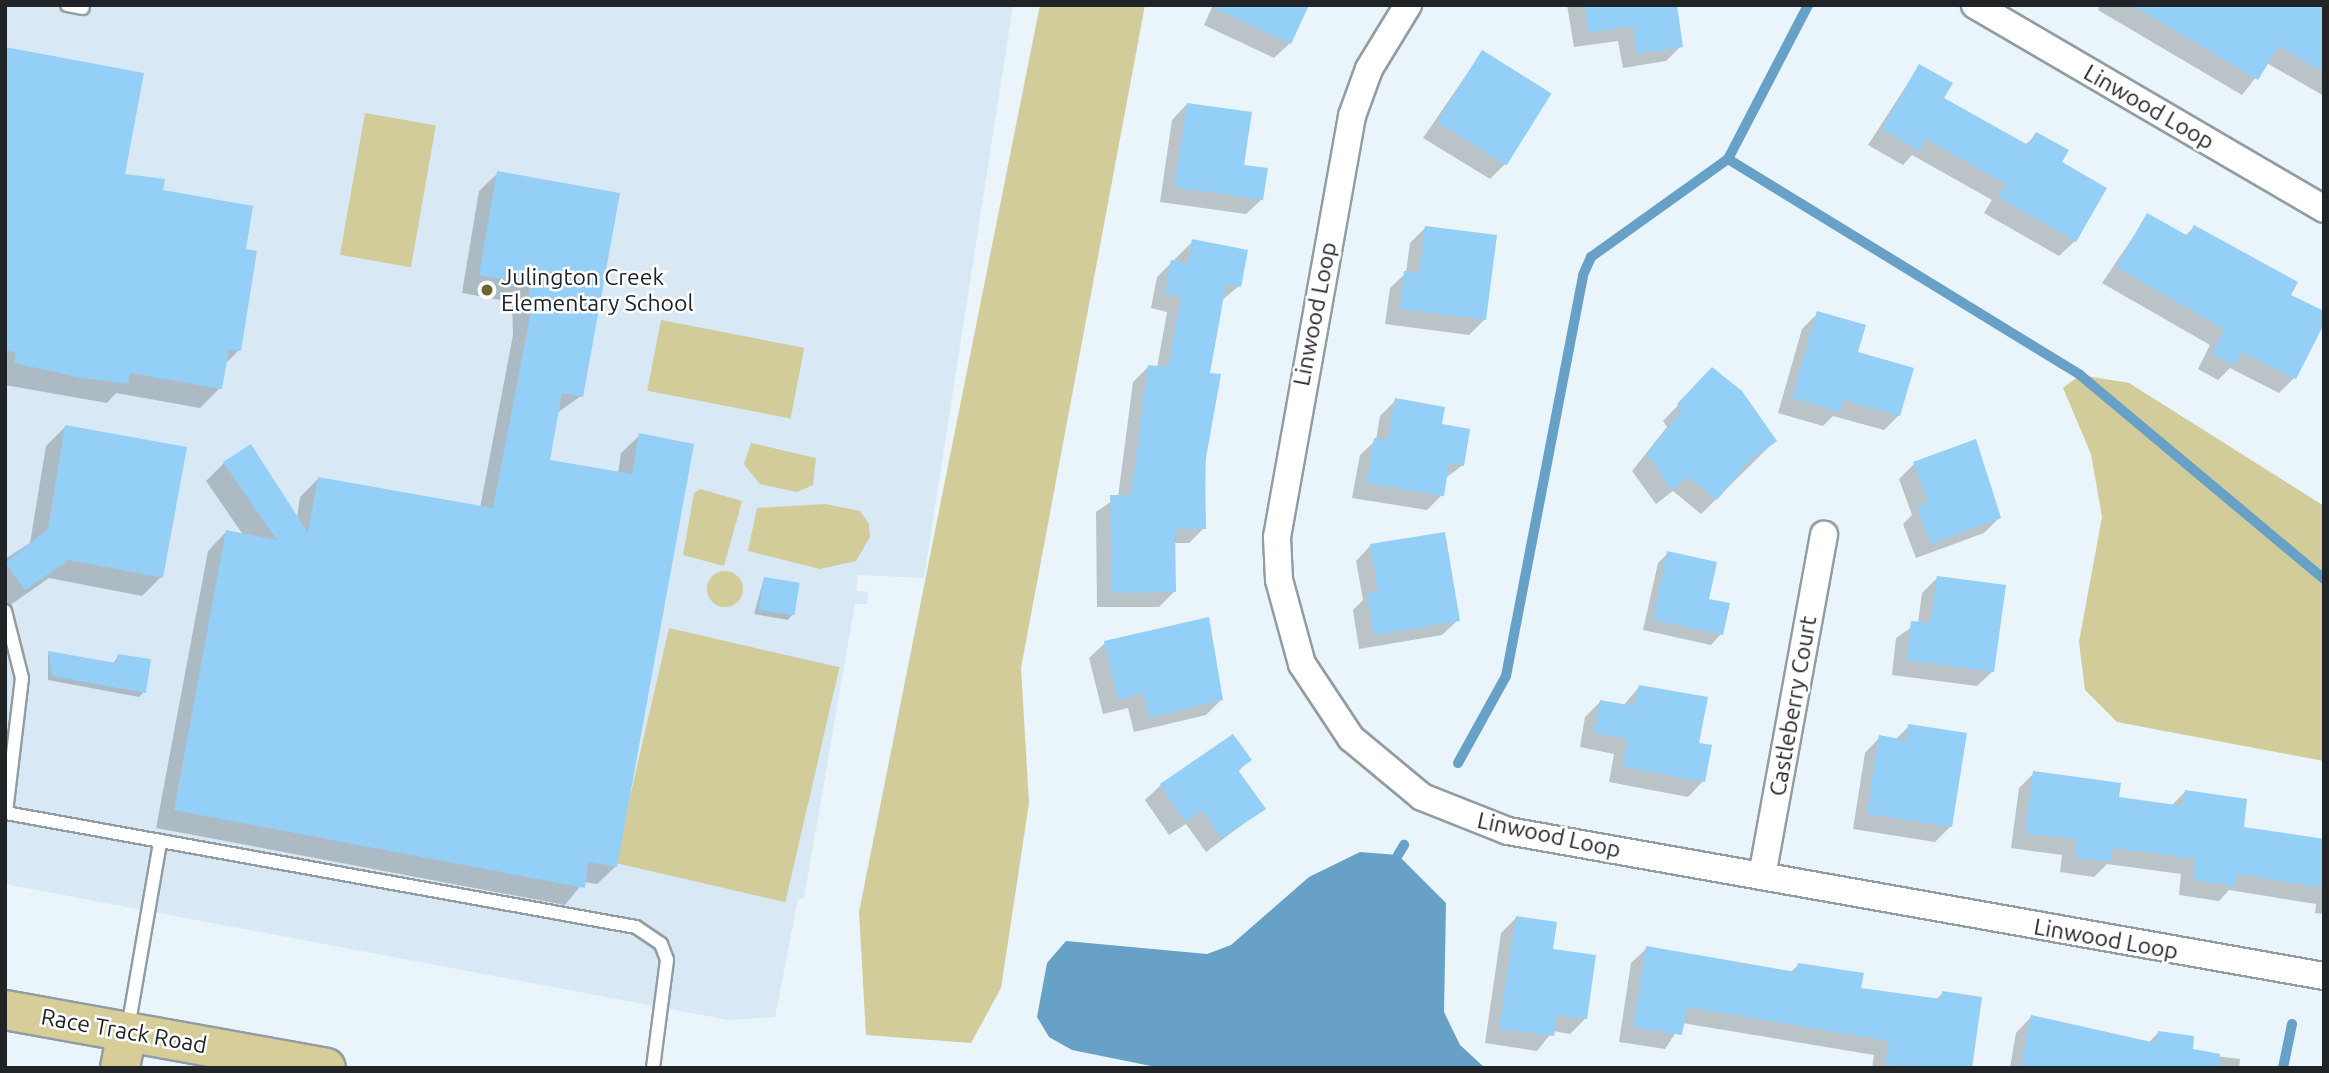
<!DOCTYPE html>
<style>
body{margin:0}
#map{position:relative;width:2329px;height:1073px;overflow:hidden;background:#e9f4fb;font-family:Ubuntu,sans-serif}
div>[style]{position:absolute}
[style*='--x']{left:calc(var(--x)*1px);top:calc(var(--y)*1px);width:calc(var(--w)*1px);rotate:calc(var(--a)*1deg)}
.built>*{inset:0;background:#d8e9f5}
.green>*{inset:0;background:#d2cb9a;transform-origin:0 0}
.round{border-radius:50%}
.water>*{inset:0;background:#67a1c8}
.shadow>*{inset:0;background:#0003}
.stream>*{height:10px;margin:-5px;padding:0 5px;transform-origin:5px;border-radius:5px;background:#67a1c8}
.building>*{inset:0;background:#94cff7;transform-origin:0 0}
.roads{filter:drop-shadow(2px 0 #929ca2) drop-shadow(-2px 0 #929ca2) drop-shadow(0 2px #929ca2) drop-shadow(0 -2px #929ca2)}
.service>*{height:12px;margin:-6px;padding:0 6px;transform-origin:6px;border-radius:6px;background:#fff}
.minor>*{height:26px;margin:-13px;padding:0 13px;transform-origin:13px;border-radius:13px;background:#fff}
.primary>*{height:38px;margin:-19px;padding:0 19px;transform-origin:19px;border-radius:19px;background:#d6cd99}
.dots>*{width:19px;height:19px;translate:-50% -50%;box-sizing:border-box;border:4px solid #fff;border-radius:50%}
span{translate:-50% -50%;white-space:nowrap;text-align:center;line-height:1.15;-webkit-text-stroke:5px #fff;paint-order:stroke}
.street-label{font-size:23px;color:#212427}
.poi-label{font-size:23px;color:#212427}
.left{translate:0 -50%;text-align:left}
.frame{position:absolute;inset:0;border:7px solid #212427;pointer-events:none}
</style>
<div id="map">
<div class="built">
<i style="clip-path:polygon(5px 5px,1013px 5px,924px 578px,858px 575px,856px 591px,868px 592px,867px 604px,855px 604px,804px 898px,798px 899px,775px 1017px,728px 1020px,5px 884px)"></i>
</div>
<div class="green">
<i style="clip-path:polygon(1040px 5px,1145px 5px,1021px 668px,1029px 803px,1001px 988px,971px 1043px,866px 1035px,859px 912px)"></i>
<i style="left:365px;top:113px;width:72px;height:144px;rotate:10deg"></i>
<i style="left:661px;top:320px;width:146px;height:72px;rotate:11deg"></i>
<i style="clip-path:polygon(2080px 375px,2129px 383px,2324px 506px,2324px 761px,2117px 722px,2085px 690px,2079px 642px,2102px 517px,2091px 454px,2063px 388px)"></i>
<i style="clip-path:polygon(751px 443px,816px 458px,813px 485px,797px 492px,760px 484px,744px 464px)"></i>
<i style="clip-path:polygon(700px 489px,742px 501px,724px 566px,683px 555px,694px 493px)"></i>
<i style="clip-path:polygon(825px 504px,860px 511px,869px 524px,870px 537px,856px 561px,820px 569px,748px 551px,757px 508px)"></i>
<i class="round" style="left:707px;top:571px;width:36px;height:36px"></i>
<i style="left:669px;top:628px;width:175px;height:241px;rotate:13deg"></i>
</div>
<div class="water">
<i style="clip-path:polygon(1360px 852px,1398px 855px,1446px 903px,1444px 1012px,1460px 1045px,1485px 1068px,1161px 1068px,1072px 1050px,1049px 1037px,1037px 1017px,1047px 963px,1066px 941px,1207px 954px,1231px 945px,1309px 877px)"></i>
</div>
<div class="shadow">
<i style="clip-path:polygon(1213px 5px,1290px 43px,1274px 58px,1204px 25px)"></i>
<i style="clip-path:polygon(1567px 5px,1675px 5px,1681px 46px,1666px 61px,1623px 68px,1618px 41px,1574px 47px)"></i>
<i style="clip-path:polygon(2100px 5px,2324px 5px,2324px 96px,2267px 63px,2242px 95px,2098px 10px)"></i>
<i style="clip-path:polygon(5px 49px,123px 175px,160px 192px,244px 250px,239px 350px,224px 365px,220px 388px,200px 408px,116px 393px,107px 403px,5px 385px)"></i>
<i style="clip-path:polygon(1482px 52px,1505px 164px,1490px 179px,1423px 138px)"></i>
<i style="clip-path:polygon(1919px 66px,1941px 99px,2025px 145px,2037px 134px,2060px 163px,2075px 241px,2059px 256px,1984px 213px,1992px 200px,1912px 155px,1903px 165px,1868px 145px)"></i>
<i style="clip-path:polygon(1187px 104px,1262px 199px,1246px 214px,1160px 202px,1172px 120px)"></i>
<i style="clip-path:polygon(498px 173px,581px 396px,557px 413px,548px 461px,618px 473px,621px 453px,640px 435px,616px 866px,597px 884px,584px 882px,565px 905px,156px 828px,208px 551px,226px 532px,244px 536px,206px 481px,224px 463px,297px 518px,300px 497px,318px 479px,480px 508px,513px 335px,512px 302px,462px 293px,479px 191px)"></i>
<i style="clip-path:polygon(2148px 215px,2185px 236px,2194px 227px,2288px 296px,2294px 378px,2279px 393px,2230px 368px,2218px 380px,2198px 369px,2210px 345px,2102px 283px)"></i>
<i style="clip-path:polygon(1425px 228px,1484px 320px,1469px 335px,1385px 324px,1390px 288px,1406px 273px,1410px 243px)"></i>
<i style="clip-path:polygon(1193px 241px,1239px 286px,1221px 301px,1208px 374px,1204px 528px,1189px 543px,1174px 543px,1175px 591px,1159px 607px,1097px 607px,1096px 512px,1118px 497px,1133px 382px,1148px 367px,1157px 368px,1167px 312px,1151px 308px,1157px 277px)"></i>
<i style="clip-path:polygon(1818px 313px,1899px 415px,1884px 430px,1833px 416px,1823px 426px,1778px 413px,1802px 329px)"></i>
<i style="clip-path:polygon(1712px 370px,1775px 441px,1701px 514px,1673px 491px,1656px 504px,1632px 471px,1667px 427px,1663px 421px)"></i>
<i style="clip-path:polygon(1396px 400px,1440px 426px,1463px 465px,1444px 479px,1442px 495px,1427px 510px,1352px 498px,1360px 455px,1376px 440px,1380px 416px)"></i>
<i style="clip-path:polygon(65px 427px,161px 577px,142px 596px,49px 578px,6px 608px,5px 559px,30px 543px,46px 446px)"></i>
<i style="clip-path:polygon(1914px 464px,1999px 518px,1984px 533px,1916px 558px,1903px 524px,1912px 515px,1899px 479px)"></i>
<i style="clip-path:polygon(1371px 545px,1458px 620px,1442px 635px,1359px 649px,1353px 610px,1363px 600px,1356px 561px)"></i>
<i style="clip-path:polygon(1668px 553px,1707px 600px,1721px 634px,1711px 645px,1643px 630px,1658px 563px)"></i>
<i style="clip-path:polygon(764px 578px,792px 615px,788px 620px,754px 614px)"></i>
<i style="clip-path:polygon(1937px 578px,1993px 671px,1977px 686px,1892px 675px,1896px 638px,1918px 623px,1922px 593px)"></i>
<i style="clip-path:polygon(1207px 619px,1221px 700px,1206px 715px,1134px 732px,1128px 708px,1103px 714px,1089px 658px,1105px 643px)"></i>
<i style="clip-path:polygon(48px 653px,113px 664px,118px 656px,144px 692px,139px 697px,48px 680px)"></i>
<i style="clip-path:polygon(1639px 687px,1697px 744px,1703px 781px,1688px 797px,1609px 782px,1614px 754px,1580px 747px,1585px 717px,1600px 702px,1623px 706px)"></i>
<i style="clip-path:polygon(1909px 726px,1950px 827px,1935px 842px,1853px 829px,1865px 753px,1880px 737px,1895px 740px)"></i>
<i style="clip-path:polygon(1249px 760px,1238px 772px,1263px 809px,1206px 852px,1186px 824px,1169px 835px,1145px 800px,1161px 785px)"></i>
<i style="clip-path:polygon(2034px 773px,2118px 798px,2171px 806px,2185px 792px,2242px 828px,2324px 840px,2324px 914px,2315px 913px,2316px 904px,2229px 890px,2219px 901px,2179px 895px,2181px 874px,2107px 864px,2094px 877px,2060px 872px,2062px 855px,2011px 848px,2019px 788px)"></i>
<i style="clip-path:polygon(1516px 918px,1551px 950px,1585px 1019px,1570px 1034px,1553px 1031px,1537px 1051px,1485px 1043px,1501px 933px)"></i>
<i style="clip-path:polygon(1647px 948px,1790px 973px,1798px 965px,1859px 989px,1935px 1000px,1943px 993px,1970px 1068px,1872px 1068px,1874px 1055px,1682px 1023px,1665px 1049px,1619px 1042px,1631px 963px)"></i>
<i style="clip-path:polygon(2031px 1017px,2148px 1043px,2158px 1033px,2190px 1053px,2240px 1059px,2239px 1068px,2010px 1068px,2016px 1033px)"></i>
</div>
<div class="stream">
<i style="--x:1728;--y:159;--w:413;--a:31.5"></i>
<i style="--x:2080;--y:375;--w:318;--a:39.9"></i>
<i style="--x:1458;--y:763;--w:99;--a:-61.1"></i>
<i style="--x:1506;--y:676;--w:408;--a:-79.1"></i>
<i style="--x:1583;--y:275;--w:20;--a:-66"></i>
<i style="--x:1591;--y:257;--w:168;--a:-35.6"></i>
<i style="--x:1728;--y:159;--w:174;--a:-62.5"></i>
<i style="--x:1398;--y:855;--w:12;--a:-59"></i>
<i style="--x:2283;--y:1068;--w:45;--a:-78.4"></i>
</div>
<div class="building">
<i style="clip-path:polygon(1208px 5px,1309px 5px,1291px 44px)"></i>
<i style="clip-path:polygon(1584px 5px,1677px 5px,1683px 47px,1637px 54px,1633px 26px,1589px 33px)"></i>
<i style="clip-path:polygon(2132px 5px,2324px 5px,2324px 73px,2279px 46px,2258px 80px)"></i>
<i style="clip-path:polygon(5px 47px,144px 73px,125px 174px,165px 179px,163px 190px,253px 206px,246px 249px,257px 251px,241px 351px,229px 349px,222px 389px,130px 373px,128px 384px,82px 378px,14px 363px,16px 352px,5px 350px)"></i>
<i style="left:1482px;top:50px;width:82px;height:85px;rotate:32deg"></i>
<i style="clip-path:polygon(1919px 64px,1953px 83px,1944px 98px,2028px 145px,2036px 132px,2069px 150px,2062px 162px,2107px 188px,2076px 242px,1998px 197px,2006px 184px,1926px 139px,1919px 151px,1882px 129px)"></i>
<i style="clip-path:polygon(1187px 103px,1252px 112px,1244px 165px,1268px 168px,1263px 200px,1174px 187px)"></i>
<i style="clip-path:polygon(497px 171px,620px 193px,583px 397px,562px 393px,550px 460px,632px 474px,639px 433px,694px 444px,617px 867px,588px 862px,585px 888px,174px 810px,226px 530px,277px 540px,223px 462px,251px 444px,308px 533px,318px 477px,493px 508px,530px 316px,529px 284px,479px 275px)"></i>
<i style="clip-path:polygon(2147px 213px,2188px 236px,2194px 225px,2298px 282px,2291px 295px,2324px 311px,2324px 324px,2296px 379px,2242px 352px,2235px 365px,2212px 354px,2224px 329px,2116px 267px)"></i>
<i style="clip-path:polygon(1425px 226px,1497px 235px,1486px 320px,1400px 309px,1404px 271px,1419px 273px)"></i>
<i style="clip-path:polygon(1192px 239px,1248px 250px,1241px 287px,1226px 284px,1210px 373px,1221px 374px,1205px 463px,1206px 529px,1175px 529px,1176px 592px,1112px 593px,1110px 495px,1131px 495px,1148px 365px,1168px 367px,1181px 297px,1165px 293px,1171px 260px,1188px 263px)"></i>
<i style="clip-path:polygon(1817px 311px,1866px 325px,1858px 352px,1914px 368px,1900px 416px,1843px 400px,1840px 412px,1792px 398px)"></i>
<i style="clip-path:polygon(1712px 367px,1742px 391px,1777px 441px,1751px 459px,1717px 500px,1689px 477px,1672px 490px,1647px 454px,1682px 411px,1677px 404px)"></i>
<i style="clip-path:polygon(1395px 398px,1445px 407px,1442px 424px,1470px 429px,1464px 466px,1449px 463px,1444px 496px,1367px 483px,1374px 438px,1388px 440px)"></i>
<i style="clip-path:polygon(65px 425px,187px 447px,163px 578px,69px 560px,25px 590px,5px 563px,48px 529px)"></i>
<i style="clip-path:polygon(1976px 439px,2001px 518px,1931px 544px,1917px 507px,1928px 503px,1913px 462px)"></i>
<i style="clip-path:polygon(1445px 532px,1460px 621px,1374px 635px,1367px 593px,1378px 591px,1370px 544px)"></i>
<i style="clip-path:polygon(1667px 551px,1717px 562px,1709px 599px,1730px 603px,1723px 635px,1653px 620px)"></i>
<i style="clip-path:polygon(1937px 576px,2006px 585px,1994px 672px,1906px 660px,1911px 621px,1930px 623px)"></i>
<i style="left:764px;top:577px;width:36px;height:33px;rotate:9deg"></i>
<i style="clip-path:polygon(1209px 617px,1223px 700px,1149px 718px,1143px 693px,1118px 700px,1104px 641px)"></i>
<i style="clip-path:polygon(48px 651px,116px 663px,118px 654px,151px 659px,146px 693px,52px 676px)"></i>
<i style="clip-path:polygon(1639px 685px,1708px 697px,1699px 743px,1712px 745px,1705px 782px,1623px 767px,1628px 739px,1594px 733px,1600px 700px,1634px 706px)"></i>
<i style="clip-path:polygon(1908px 724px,1967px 733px,1952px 827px,1867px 814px,1879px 735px,1906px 740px)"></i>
<i style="clip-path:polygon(1233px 734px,1252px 760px,1238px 770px,1266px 809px,1222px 838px,1202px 810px,1185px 822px,1160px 784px)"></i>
<i style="clip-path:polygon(2033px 771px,2121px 783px,2119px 797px,2183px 806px,2185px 790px,2247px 799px,2244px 827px,2324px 839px,2324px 888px,2237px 874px,2236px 886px,2193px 880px,2196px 859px,2113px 848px,2111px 862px,2074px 857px,2077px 840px,2025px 833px)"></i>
<i style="clip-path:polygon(1516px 916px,1557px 922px,1553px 949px,1596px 955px,1587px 1019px,1557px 1015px,1554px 1036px,1499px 1029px)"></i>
<i style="clip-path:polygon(1646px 946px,1796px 972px,1798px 963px,1864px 973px,1861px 988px,1941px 999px,1942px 991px,1982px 997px,1972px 1068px,1885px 1065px,1889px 1041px,1687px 1007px,1682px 1035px,1633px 1027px)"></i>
<i style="clip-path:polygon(2031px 1015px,2156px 1043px,2158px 1031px,2194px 1036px,2193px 1049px,2220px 1054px,2219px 1068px,2021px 1068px)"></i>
</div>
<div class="roads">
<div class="service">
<i style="--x:67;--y:5;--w:16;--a:11"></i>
<i style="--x:5;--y:611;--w:69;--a:75.8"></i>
<i style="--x:22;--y:678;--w:136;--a:96.8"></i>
<i style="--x:6;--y:813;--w:640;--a:10.26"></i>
<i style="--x:636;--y:927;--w:30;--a:34"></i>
<i style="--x:661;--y:944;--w:17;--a:69"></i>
<i style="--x:667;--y:960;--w:109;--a:97.4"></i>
<i style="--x:128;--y:1028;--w:189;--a:-80.2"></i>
</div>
<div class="minor">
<i style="--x:1408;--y:5;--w:75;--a:121.4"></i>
<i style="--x:1369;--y:69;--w:50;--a:109.9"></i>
<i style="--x:1352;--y:116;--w:428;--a:100.1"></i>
<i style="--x:1277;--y:537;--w:43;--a:87.3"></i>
<i style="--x:1279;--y:580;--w:87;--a:74.7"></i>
<i style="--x:1302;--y:664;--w:89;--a:56.5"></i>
<i style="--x:1351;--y:738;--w:92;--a:39.7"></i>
<i style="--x:1422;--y:797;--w:92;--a:21.6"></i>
<i style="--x:1508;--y:831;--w:829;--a:10.08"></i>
<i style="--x:1975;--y:5;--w:404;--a:30.3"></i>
<i style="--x:1762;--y:876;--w:347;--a:-79.7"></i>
</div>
<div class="primary">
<i style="--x:5;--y:1010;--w:326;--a:10.2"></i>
<i style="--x:120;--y:1068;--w:37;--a:-79"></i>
</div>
</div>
<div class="dots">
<i style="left:487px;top:290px;background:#6e6532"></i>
</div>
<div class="street-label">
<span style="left:2149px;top:107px;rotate:30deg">Linwood Loop</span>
<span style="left:1315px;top:314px;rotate:-79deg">Linwood Loop</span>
<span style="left:1793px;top:706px;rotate:-80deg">Castleberry Court</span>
<span style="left:1549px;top:835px;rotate:12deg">Linwood Loop</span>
<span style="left:2106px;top:939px;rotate:10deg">Linwood Loop</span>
<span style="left:124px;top:1031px;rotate:10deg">Race Track Road</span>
</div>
<div class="poi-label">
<span class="left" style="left:501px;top:290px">Julington Creek<br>Elementary School</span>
</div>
<div class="frame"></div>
</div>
